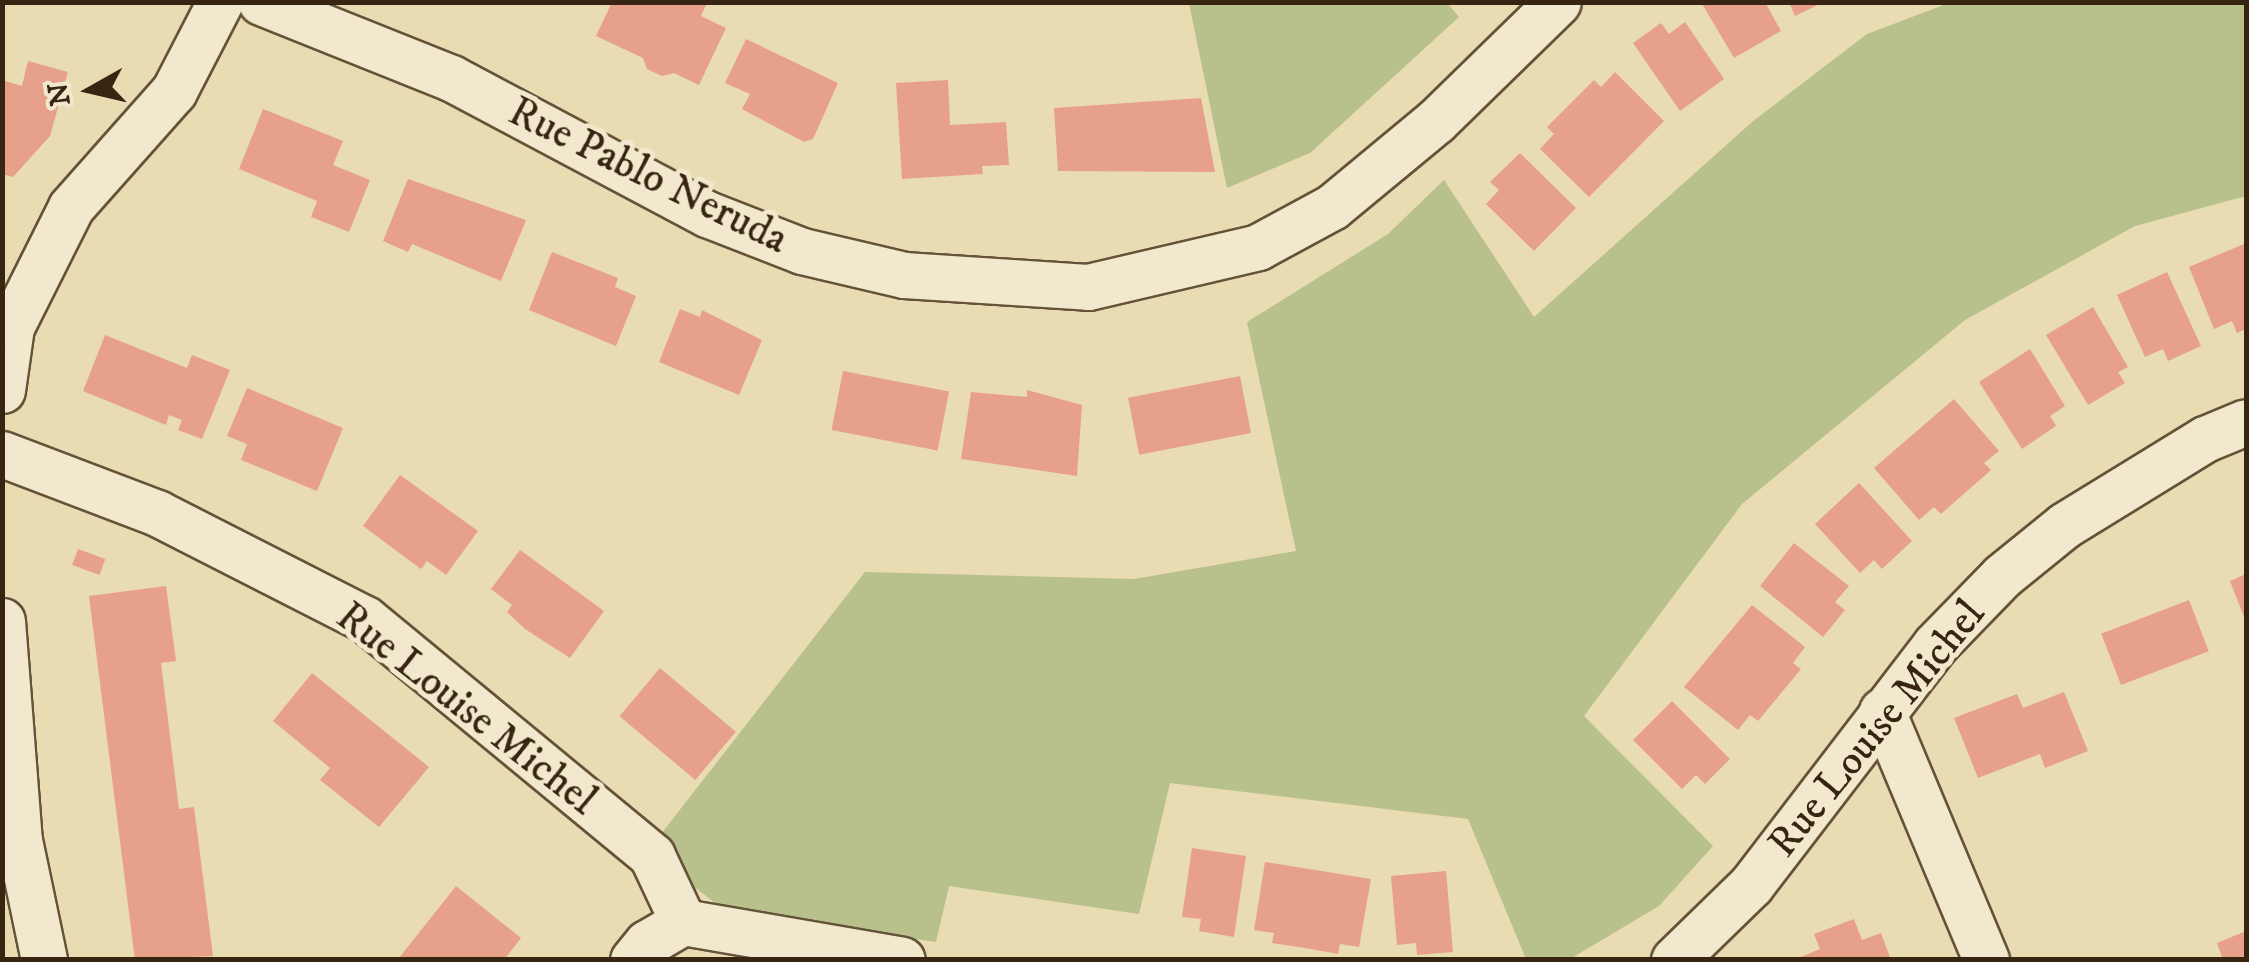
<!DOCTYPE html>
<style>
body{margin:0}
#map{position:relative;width:2249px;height:962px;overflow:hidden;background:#e9dbb2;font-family:"IM FELL DW Pica",serif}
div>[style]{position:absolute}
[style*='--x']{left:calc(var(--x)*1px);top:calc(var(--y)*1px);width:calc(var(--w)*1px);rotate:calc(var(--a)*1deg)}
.green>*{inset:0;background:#b8c08c}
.building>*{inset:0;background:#e7a18a;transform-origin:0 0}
.roads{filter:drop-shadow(2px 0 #645239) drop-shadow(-2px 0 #645239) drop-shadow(0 2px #645239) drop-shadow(0 -2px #645239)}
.minor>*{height:45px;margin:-22.5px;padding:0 22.5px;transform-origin:22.5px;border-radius:22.5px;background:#f1e8cd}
span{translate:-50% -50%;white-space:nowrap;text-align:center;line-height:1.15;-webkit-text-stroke:10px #f1e8cd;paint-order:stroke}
.street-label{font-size:42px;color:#382511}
.frame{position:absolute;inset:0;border:5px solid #382511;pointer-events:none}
.north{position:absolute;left:40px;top:40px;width:100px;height:100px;-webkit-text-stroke:8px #f1e8cd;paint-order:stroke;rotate:262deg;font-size:28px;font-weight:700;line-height:40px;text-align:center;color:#382511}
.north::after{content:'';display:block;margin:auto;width:35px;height:45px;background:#382511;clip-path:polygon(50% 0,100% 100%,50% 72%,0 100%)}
</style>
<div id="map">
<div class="green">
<i style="clip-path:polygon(1189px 3px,1447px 3px,1459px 17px,1310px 153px,1227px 188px)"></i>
<i style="clip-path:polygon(1949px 3px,2246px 3px,2246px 196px,2135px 226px,1965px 320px,1742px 504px,1584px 716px,1713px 846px,1659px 906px,1570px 959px,1526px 959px,1468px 819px,1170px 783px,1139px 914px,949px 886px,936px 942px,727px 912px,689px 883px,661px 834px,865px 572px,1134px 579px,1296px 551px,1247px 322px,1388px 234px,1444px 180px,1534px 317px,1752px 122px,1867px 34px)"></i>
</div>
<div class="building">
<i style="clip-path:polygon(612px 2px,707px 3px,701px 16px,726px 28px,699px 85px,674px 73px,662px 76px,647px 69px,643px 58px,596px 36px)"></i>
<i style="clip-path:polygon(1701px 2px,1765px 2px,1781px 31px,1734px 58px)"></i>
<i style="clip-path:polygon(1789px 2px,1824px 2px,1795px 16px)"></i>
<i style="clip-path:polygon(1685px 22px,1724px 79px,1680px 111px,1633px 43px,1661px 23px,1669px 34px)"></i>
<i style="clip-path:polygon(746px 39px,838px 83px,813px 139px,804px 142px,742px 109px,750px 94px,725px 83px)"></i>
<i style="clip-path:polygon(28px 61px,68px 72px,50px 136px,13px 177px,2px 174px,2px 80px,22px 86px)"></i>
<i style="clip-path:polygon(1615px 72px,1664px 121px,1589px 197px,1540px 149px,1554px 134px,1547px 127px,1594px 80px,1601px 87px)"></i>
<i style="clip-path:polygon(948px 80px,950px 125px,1006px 122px,1009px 165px,982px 166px,983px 174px,902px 179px,896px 83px)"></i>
<i style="clip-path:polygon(1201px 98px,1215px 172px,1058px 171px,1054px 108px)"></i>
<i style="clip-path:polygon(263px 109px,343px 141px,333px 165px,370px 180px,349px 232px,311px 217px,317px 201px,239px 169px)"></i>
<i style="clip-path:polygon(1520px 153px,1576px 208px,1534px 251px,1486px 204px,1499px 190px,1490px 182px)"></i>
<i style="clip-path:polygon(408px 179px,526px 220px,501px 281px,412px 244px,408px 252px,383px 241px)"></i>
<i style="clip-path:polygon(2244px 244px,2246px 329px,2237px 333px,2232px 321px,2214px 329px,2189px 267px)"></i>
<i style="clip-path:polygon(552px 252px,618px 278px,615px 287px,636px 296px,616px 346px,529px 310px)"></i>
<i style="clip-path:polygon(2167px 272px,2201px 346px,2168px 361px,2163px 349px,2145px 357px,2117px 295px)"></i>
<i style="clip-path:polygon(2093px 307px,2128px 367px,2118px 372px,2125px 383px,2088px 405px,2046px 335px)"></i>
<i style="clip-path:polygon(680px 309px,700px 317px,702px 310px,762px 340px,739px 395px,659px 362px)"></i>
<i style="clip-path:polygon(105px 335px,187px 368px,192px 355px,230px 370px,202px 439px,178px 430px,182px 420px,169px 415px,166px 425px,83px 391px)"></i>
<i style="clip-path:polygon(2030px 349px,2065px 406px,2050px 416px,2056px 426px,2022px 449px,1979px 382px)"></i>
<i style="left:843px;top:371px;width:108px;height:60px;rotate:11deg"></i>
<i style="left:1240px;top:376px;width:58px;height:114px;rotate:79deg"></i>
<i style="clip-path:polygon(247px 388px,343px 428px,317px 491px,241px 460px,247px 444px,227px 436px)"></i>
<i style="clip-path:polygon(1027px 390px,1082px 405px,1077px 476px,961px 459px,971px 392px,1027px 397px)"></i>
<i style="clip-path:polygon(1954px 399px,1999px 451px,1984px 463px,1991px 470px,1941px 514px,1934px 507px,1919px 520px,1874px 468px)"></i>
<i style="clip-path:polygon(400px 475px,478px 531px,446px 575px,427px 561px,421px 569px,363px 526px)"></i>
<i style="clip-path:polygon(1859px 483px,1912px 541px,1882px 569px,1874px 560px,1860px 573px,1815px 524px)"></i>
<i style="clip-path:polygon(1794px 543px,1849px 586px,1835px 602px,1845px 610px,1823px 637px,1760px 586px)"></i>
<i style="left:78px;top:549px;width:29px;height:17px;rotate:20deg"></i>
<i style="clip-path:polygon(520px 550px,604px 611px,570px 658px,525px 629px,507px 612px,512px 605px,491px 589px)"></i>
<i style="clip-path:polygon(2246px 574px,2246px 622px,2230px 581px)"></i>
<i style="clip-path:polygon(166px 586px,176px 661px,161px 663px,179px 809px,194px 807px,213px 956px,135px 960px,89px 596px)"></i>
<i style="left:2189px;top:600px;width:55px;height:94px;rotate:69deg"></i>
<i style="clip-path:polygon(1752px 605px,1805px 647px,1793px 663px,1801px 669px,1758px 721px,1750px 715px,1738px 730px,1684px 687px)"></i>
<i style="left:660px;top:668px;width:99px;height:63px;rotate:40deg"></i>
<i style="clip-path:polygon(312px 673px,429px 767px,379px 827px,320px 780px,330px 768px,273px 721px)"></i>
<i style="clip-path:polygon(2064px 692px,2088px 751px,2045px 768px,2040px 754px,1978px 778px,1954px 718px,2017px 694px,2023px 708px)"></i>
<i style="clip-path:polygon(1672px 701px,1730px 759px,1705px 784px,1696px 775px,1682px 789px,1633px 740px)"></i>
<i style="clip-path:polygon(1192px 848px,1246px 856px,1234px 937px,1199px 931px,1201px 919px,1182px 917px)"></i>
<i style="clip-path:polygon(1265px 862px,1371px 879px,1359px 947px,1340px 944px,1338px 954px,1305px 948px,1272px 943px,1274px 933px,1254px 930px)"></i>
<i style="clip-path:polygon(1446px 871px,1453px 952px,1417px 955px,1416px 943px,1397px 945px,1391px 876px)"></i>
<i style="clip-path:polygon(456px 886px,521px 938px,504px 960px,390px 960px,399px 958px)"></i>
<i style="clip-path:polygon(1854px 919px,1862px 940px,1881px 933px,1891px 960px,1793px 960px,1820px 949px,1814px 934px)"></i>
<i style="clip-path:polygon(2246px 931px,2246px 960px,2223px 960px,2217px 943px)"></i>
</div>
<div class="roads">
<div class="minor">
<i style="--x:261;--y:2;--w:205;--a:21.8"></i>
<i style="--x:451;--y:78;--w:290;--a:28"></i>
<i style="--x:707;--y:214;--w:102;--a:21.3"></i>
<i style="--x:802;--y:251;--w:105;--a:13.2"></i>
<i style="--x:904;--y:275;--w:184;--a:3.7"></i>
<i style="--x:1088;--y:287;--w:175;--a:-13.2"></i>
<i style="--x:1258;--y:247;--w:84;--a:-28.4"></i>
<i style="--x:1332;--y:207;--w:135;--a:-39.6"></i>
<i style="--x:1436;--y:121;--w:170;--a:-44.3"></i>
<i style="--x:2;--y:390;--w:64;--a:-81.9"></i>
<i style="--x:11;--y:327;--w:134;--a:-63.4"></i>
<i style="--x:71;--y:207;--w:155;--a:-48.4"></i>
<i style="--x:174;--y:91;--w:100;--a:-62.7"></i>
<i style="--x:2;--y:454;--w:166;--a:20.8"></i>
<i style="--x:157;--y:513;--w:233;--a:27"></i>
<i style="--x:365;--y:619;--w:372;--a:39.5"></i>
<i style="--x:652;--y:856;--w:73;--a:64.8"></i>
<i style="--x:2;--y:621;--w:220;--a:85.6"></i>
<i style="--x:19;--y:840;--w:123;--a:78.2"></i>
<i style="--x:1882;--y:711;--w:270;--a:67.3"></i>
<i style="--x:683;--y:922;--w:222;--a:9.8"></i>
<i style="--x:633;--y:960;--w:22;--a:-51"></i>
<i style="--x:647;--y:943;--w:42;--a:-30.3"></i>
<i style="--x:1674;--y:960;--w:107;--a:-44.2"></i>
<i style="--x:1751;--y:885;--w:302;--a:-52.5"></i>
<i style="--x:1935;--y:645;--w:96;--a:-45.8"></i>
<i style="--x:2002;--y:576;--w:81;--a:-39"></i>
<i style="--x:2065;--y:525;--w:164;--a:-31.6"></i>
<i style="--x:2205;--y:439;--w:44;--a:-22.5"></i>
</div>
</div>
<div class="street-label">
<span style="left:648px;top:176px;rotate:26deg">Rue Pablo Neruda</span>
<span style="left:466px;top:709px;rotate:38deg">Rue Louise Michel</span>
<span style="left:1877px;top:729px;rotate:-51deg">Rue Louise Michel</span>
</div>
<div class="frame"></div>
<div class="north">N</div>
</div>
